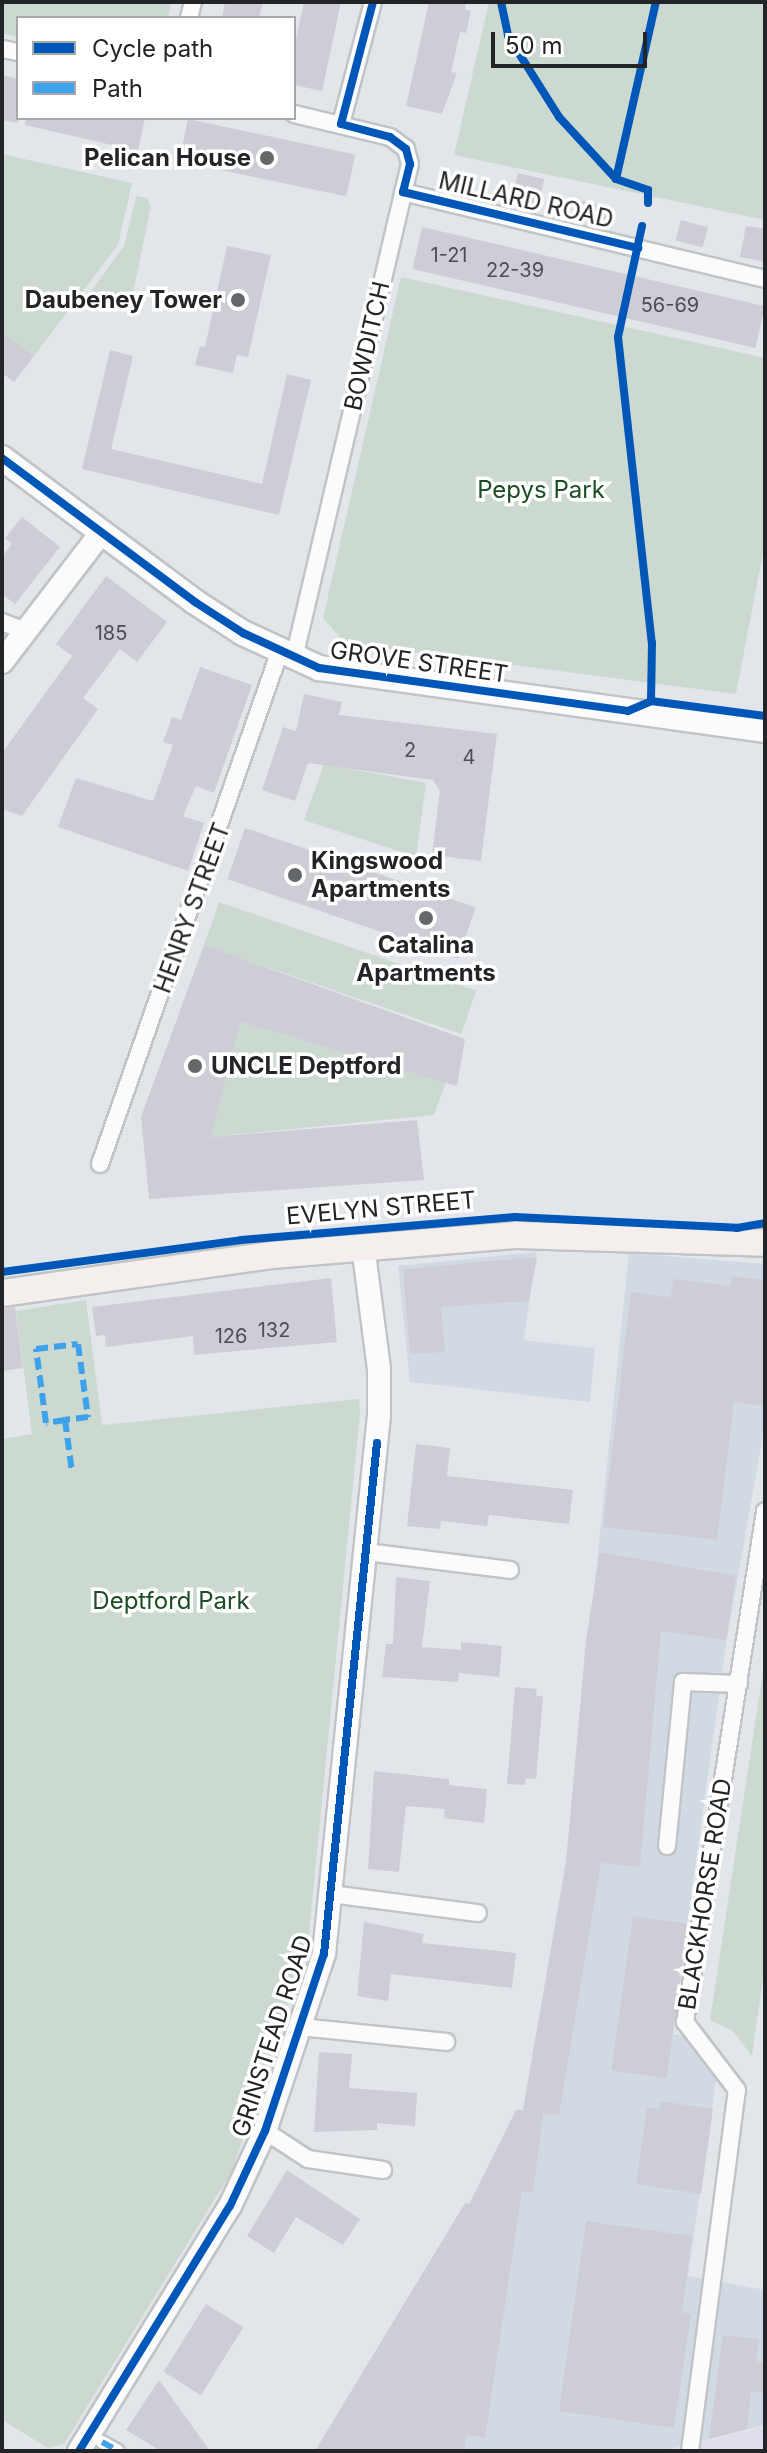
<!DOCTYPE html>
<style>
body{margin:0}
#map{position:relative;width:767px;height:2453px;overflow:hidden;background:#e2e6ea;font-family:Inter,sans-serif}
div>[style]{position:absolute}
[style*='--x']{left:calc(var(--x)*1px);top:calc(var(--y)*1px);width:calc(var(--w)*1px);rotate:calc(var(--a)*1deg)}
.built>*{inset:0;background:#d1dae3}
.industrial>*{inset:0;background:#e1deeb}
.green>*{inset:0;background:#cbd9d0;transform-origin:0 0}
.building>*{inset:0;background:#cecdd6;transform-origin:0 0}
.roads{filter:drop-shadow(2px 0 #c1c4c7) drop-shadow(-2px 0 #c1c4c7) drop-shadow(0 2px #c1c4c7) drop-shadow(0 -2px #c1c4c7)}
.pedestrian>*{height:12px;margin:-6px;padding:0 6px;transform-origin:6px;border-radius:6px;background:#fbfbfc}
.minor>*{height:16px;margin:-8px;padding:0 8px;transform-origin:8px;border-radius:8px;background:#fbfbfc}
.tertiary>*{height:22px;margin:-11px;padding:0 11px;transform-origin:11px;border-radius:11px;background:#fbfbfc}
.secondary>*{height:24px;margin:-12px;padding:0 12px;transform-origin:12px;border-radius:12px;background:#fbfbfc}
.primary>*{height:26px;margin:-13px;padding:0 13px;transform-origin:13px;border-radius:13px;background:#f4eeed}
.quiet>*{height:6px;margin-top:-3px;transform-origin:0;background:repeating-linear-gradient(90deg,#3ea2eb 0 12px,transparent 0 18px)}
.cycleway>*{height:8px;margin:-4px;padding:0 4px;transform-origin:4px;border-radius:4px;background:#0057b8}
.dots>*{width:22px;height:22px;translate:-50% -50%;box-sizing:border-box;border:4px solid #fff;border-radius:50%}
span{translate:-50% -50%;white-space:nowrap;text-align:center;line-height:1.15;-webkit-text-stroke:7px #fff;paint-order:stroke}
.number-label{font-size:20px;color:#4d4e53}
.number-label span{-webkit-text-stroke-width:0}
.poi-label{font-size:24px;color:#222427;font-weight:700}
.right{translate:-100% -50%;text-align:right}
.left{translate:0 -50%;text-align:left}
.street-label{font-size:24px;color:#222427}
.park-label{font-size:24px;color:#1c4d25}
.frame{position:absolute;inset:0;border:4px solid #222427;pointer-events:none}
.legend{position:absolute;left:16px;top:16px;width:280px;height:104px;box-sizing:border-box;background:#fff;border:2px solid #a7a7a9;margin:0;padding:10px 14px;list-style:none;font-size:24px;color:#222427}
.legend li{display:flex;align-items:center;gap:16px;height:40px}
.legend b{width:40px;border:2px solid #a7a7a9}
.scale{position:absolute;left:491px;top:32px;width:156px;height:36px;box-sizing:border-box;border:4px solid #222427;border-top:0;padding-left:10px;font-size:24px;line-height:28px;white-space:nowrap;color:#222427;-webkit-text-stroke:6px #fff;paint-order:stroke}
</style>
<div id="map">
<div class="built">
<i style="clip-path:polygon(536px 1252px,524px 1340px,595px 1348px,590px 1402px,410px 1382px,398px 1266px)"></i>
<i style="clip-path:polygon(629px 1253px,765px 1264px,765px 1423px,726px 1645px,672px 2034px,683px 2036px,716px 2081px,688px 2276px,765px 2290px,765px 2425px,662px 2451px,319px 2451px,468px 2205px,516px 2110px,523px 2110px,566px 1859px)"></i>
</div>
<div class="industrial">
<i style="clip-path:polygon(765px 2427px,765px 2451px,668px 2451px,684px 2446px)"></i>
</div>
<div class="green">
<i style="clip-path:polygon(4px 2px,171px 2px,168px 18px,18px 18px,18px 37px,2px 33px)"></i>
<i style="clip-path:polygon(489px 2px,765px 2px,765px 220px,454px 155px)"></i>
<i style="clip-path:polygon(2px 154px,132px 183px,118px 245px,34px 356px,2px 331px)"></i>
<i style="clip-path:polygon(136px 196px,147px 198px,151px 206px,131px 303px,89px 294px,124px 246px)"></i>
<i style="clip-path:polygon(401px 277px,765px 358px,765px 542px,736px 694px,345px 643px,323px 618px)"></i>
<i style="clip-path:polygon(324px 764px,426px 783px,416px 857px,304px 820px)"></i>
<i style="left:219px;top:902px;width:272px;height:46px;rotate:19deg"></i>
<i style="clip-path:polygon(241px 1022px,446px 1082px,434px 1115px,211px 1137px)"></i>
<i style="clip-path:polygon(86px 1300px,102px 1425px,359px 1399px,360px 1413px,308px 1944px,232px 2171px,64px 2444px,48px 2448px,2px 2420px,2px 1439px,32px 1434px,16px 1311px)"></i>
<i style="clip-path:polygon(765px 1658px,765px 1963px,752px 2056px,733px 2031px,710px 2020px)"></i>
</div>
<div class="building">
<i style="clip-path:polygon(225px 2px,263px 2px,259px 18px,222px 18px)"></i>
<i style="clip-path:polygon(304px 2px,341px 2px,322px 91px,294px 85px,294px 48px)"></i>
<i style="clip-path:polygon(429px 2px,466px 2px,465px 9px,471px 11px,466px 33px,460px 32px,451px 72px,457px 73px,442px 114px,406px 106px)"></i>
<i style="clip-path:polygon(2px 75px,18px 79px,18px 123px,2px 120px)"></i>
<i style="clip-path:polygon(26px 118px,145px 118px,138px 151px,25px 125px)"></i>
<i style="left:188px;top:119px;width:171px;height:43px;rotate:12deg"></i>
<i style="left:518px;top:173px;width:27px;height:33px;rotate:13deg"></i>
<i style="left:579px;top:200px;width:31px;height:20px;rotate:11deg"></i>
<i style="left:681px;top:220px;width:28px;height:21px;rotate:15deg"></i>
<i style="clip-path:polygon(746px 226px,765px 229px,765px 262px,740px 257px)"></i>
<i style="left:422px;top:227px;width:352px;height:43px;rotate:13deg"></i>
<i style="clip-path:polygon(227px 246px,271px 255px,248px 357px,237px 355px,233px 373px,195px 365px,200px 346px,205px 347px)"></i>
<i style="clip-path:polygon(2px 331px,34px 356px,14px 382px,2px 373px)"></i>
<i style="clip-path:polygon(110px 350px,133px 356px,111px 449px,262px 484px,287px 374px,311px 380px,279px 515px,82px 469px)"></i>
<i style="clip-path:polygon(22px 517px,60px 547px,15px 604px,2px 594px,2px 557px,12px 544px,5px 538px)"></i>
<i style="clip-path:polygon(106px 576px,167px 622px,137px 662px,120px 649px,83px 698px,98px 709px,22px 816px,2px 809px,2px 753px,72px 656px,56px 644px)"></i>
<i style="clip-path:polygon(200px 667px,252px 685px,214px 793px,196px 786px,183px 816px,204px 823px,188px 871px,58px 827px,76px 778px,153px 801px,173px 745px,163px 742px,172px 717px,181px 720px)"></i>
<i style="clip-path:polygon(304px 694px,342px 702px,339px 715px,497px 734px,481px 861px,432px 855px,440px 791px,433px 780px,308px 763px,295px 801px,262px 790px,283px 727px,296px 731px)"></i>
<i style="left:245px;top:828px;width:244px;height:54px;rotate:19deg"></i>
<i style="clip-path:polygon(204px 945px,465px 1039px,457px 1086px,241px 1022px,211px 1137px,417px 1120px,424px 1180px,149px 1199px,141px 1117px)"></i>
<i style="clip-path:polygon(537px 1257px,529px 1301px,441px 1307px,445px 1352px,410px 1354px,403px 1269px)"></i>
<i style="clip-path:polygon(732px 1276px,765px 1280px,765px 1406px,734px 1402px,717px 1540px,603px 1527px,631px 1292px,671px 1297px,673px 1279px,730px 1286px)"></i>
<i style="clip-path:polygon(331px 1278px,337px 1342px,194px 1355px,193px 1336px,106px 1347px,105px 1335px,96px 1336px,92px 1307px)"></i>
<i style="clip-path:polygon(15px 1307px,23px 1368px,2px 1371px,2px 1309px)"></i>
<i style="clip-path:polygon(416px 1444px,450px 1448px,447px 1476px,573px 1490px,569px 1524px,489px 1515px,487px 1526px,441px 1521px,440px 1529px,407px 1526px)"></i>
<i style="clip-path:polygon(600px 1552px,736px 1576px,726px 1640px,661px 1631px,640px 1867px,601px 1863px,559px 2116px,543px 2113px,533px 2193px,522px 2191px,485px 2438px,467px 2435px,464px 2451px,315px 2451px,465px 2203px,470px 2204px,516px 2110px,523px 2110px,566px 1864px,586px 1640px)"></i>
<i style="clip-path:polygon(396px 1577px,430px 1581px,422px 1647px,461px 1650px,461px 1642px,502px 1646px,499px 1677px,459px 1673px,458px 1682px,382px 1677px,386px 1644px,393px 1644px)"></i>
<i style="clip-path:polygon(515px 1687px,537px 1689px,536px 1696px,543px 1696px,536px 1779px,526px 1778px,525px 1785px,507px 1784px)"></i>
<i style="clip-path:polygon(374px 1771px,449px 1779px,449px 1785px,487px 1789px,484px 1823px,444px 1818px,445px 1809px,406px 1806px,399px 1872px,368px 1869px)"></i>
<i style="left:633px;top:1916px;width:56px;height:156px;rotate:8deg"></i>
<i style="clip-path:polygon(364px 1922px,424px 1934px,422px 1943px,516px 1953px,512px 1988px,391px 1974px,388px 2001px,357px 1996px)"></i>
<i style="clip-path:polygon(319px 2052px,352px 2054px,349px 2088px,417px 2093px,415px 2126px,377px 2123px,377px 2130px,314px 2132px)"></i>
<i style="clip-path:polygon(660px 2101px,713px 2109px,701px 2194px,636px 2184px,647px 2108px,659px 2109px)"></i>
<i style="clip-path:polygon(287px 2170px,360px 2219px,343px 2245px,296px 2217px,274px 2253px,247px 2236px)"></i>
<i style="clip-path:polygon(586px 2221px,692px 2236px,682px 2312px,691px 2314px,674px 2428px,559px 2411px)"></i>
<i style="left:206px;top:2304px;width:44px;height:80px;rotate:32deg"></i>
<i style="clip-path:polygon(723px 2335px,759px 2339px,756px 2361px,765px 2362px,765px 2393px,751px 2391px,747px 2429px,709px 2439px)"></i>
<i style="clip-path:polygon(159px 2380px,210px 2451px,161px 2451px,126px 2430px)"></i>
</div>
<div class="roads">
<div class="pedestrian">
<i style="--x:102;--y:2442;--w:18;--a:29"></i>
</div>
<div class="minor">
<i style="--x:189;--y:18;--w:16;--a:-76"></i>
<i style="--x:2;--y:49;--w:16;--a:11"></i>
<i style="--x:341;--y:124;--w:126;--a:-75.3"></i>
<i style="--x:403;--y:192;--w:372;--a:13.5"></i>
<i style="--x:2;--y:622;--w:26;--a:21"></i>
<i style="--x:294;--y:658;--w:507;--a:-76.79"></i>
<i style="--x:410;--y:164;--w:16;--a:-105"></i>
<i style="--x:406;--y:149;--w:20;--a:-143"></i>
<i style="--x:390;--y:137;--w:99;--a:-166.5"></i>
<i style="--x:100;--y:1164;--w:544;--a:-70.67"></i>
<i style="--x:366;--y:1552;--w:145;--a:7.1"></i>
<i style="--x:667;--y:1846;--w:165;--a:-84.4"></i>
<i style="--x:683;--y:1682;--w:56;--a:2"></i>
<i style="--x:331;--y:1894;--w:148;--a:7.4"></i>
<i style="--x:301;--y:2027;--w:146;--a:5.9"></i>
<i style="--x:265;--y:2131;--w:51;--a:33.1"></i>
<i style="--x:308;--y:2159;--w:76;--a:8.3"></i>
<i style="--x:690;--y:2451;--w:364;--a:-82.6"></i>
<i style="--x:737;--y:2090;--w:86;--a:-127.4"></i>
<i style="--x:685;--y:2022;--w:517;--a:-81.1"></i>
</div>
<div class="tertiary">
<i style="--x:2;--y:662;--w:163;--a:-52.5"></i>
<i style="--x:79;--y:2451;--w:288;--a:-58.4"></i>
<i style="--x:230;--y:2206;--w:83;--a:-65"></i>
<i style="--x:265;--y:2131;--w:187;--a:-71.6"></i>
<i style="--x:324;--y:1954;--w:542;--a:-84.17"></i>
<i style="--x:379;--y:1415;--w:46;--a:-90"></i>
<i style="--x:379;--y:1369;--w:124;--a:-97.4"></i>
</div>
<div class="secondary">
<i style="--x:2;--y:458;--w:241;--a:36.7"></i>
<i style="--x:195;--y:602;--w:57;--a:32.9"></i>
<i style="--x:243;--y:633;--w:84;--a:24.7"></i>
<i style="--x:319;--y:668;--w:450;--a:7.9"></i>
</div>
<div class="primary">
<i style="--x:2;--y:1293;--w:273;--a:-8"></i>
<i style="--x:272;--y:1255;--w:246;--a:-4.7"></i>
<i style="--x:517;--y:1235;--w:248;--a:1.8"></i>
</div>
</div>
<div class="quiet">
<i style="--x:65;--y:1420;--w:19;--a:171"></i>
<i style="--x:46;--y:1423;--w:75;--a:-97.7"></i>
<i style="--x:36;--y:1349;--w:42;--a:-6.8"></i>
<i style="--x:78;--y:1344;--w:74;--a:82.2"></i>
<i style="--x:88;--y:1417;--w:23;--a:173"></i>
<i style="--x:65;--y:1420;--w:52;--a:82.3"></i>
<i style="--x:102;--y:2442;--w:18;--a:29"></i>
</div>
<div class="cycleway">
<i style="--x:373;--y:2;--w:126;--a:104.7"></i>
<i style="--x:341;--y:124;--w:51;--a:14.9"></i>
<i style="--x:390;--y:137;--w:20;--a:37"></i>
<i style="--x:406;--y:149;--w:16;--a:75"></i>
<i style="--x:410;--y:164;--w:29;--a:104"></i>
<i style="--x:403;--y:192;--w:242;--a:13.4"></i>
<i style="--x:501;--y:2;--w:35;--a:78"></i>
<i style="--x:508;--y:36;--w:96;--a:57.8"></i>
<i style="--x:559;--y:117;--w:84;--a:47.4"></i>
<i style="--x:616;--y:179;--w:34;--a:19"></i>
<i style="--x:648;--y:190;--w:13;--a:90"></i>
<i style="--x:616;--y:179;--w:181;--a:-77.3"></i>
<i style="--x:642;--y:226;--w:114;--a:102.2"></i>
<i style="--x:618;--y:337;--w:308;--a:83.7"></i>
<i style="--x:652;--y:643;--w:58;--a:91"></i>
<i style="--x:2;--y:458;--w:241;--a:36.7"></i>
<i style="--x:195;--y:602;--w:57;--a:32.9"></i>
<i style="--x:243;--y:633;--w:84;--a:24.7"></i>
<i style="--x:319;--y:668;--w:312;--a:7.9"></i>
<i style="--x:628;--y:711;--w:25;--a:-23"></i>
<i style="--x:651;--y:701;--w:115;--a:7.5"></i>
<i style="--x:2;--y:1272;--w:241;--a:-7.6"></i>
<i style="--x:241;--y:1240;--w:275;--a:-4.8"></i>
<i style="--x:515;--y:1217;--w:222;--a:2.8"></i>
<i style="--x:737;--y:1228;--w:28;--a:-10"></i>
<i style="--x:79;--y:2451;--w:288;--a:-58.4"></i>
<i style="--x:230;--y:2206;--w:83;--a:-65"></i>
<i style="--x:265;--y:2131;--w:187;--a:-71.6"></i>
<i style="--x:324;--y:1954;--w:514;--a:-84.08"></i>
</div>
<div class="dots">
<i style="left:267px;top:158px;background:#65686b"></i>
<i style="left:238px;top:300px;background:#65686b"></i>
<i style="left:295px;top:875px;background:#65686b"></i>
<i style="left:426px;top:918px;background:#65686b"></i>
<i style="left:195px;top:1066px;background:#65686b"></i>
</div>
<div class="number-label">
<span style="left:449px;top:255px">1-21</span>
<span style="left:515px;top:270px">22-39</span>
<span style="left:670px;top:305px">56-69</span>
<span style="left:111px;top:633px">185</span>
<span style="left:410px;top:750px">2</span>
<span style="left:469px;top:757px">4</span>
<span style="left:274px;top:1330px">132</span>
<span style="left:231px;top:1336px">126</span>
</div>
<div class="poi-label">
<span class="right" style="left:251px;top:158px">Pelican House</span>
<span class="right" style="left:222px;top:300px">Daubeney Tower</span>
<span class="left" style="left:311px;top:875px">Kingswood<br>Apartments</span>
<span style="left:426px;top:959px">Catalina<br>Apartments</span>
<span class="left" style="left:211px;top:1066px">UNCLE Deptford</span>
</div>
<div class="street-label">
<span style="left:526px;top:200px;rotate:13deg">MILLARD ROAD</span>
<span style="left:367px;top:346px;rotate:-77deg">BOWDITCH</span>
<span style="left:419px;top:662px;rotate:8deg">GROVE STREET</span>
<span style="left:192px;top:908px;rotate:-70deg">HENRY STREET</span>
<span style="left:381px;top:1208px;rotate:-5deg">EVELYN STREET</span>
<span style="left:705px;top:1894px;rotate:-81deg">BLACKHORSE ROAD</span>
<span style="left:272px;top:2036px;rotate:-72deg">GRINSTEAD ROAD</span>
</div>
<div class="park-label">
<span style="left:541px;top:490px">Pepys Park</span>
<span style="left:171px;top:1601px">Deptford Park</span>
</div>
<div class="frame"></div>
<ul class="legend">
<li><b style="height:10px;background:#0057b8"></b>Cycle path</li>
<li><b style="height:10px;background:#3ea2eb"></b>Path</li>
</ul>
<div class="scale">50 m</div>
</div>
